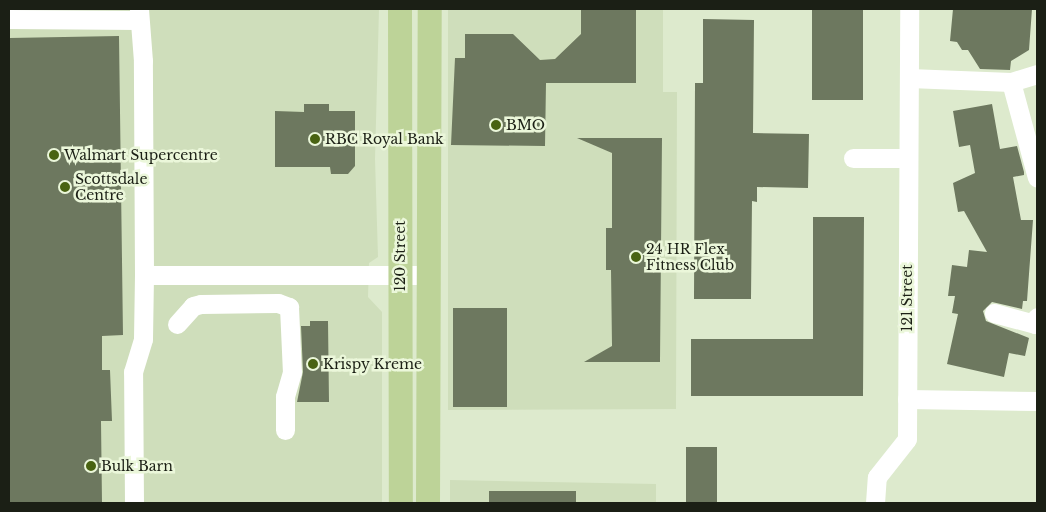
<!DOCTYPE html>
<style>
body{margin:0}
#map{position:relative;width:1046px;height:512px;overflow:hidden;background:#ddeacd;font-family:"Libre Baskerville",serif}
div>[style]{position:absolute}
[style*='--x']{left:calc(var(--x)*1px);top:calc(var(--y)*1px);width:calc(var(--w)*1px);rotate:calc(var(--a)*1deg)}
.built>*{inset:0;background:#cfdebb}
.building>*{inset:0;background:#6d785f;transform-origin:0 0}
.minor>*{height:19px;margin:-9.5px;padding:0 9.5px;transform-origin:9.5px;border-radius:9.5px;background:#fff}
.major>*{height:24px;margin:-12px;padding:0 12px;transform-origin:12px;border-radius:12px;background:#bdd398}
.dots>*{width:14px;height:14px;translate:-50% -50%;box-sizing:border-box;border:2px solid #ebf7da;border-radius:50%}
span{translate:-50% -50%;white-space:nowrap;text-align:center;line-height:1.15;-webkit-text-stroke:5px #ebf7da;paint-order:stroke}
.poi-label{font-size:14px;color:#1b1f15}
.left{translate:0 -50%;text-align:left}
.street-label{font-size:14px;color:#1b1f15}
.frame{position:absolute;inset:0;border:10px solid #1b1f15;pointer-events:none}
</style>
<div id="map">
<div class="built">
<i style="clip-path:polygon(9px 9px,379px 9px,375px 159px,378px 257px,369px 263px,368px 297px,382px 312px,382px 503px,9px 503px)"></i>
<i style="clip-path:polygon(448px 9px,663px 9px,663px 92px,677px 92px,676px 409px,448px 410px)"></i>
<i style="clip-path:polygon(450px 480px,656px 484px,656px 503px,450px 503px)"></i>
</div>
<div class="building">
<i style="clip-path:polygon(581px 9px,636px 9px,636px 83px,546px 83px,545px 146px,451px 145px,455px 58px,465px 58px,465px 34px,513px 34px,540px 60px,555px 59px,581px 34px)"></i>
<i style="left:812px;top:9px;width:51px;height:91px"></i>
<i style="clip-path:polygon(953px 9px,1032px 9px,1029px 50px,1011px 61px,1010px 70px,980px 69px,968px 50px,962px 50px,957px 42px,950px 41px)"></i>
<i style="clip-path:polygon(703px 19px,754px 20px,753px 133px,809px 134px,808px 188px,757px 187px,757px 202px,752px 201px,751px 299px,694px 299px,695px 83px,703px 83px)"></i>
<i style="clip-path:polygon(119px 36px,123px 335px,102px 336px,102px 370px,110px 370px,112px 421px,101px 421px,102px 503px,9px 503px,9px 38px)"></i>
<i style="clip-path:polygon(304px 104px,329px 104px,329px 111px,355px 111px,355px 166px,348px 174px,331px 174px,330px 167px,275px 167px,275px 111px,304px 112px)"></i>
<i style="clip-path:polygon(992px 104px,1000px 149px,1017px 146px,1024px 172px,1024px 175px,1013px 177px,1021px 220px,1033px 220px,1027px 301px,1023px 301px,1022px 309px,992px 302px,983px 311px,986px 321px,1029px 338px,1025px 356px,1009px 353px,1004px 377px,947px 364px,958px 314px,952px 313px,955px 296px,948px 296px,952px 265px,967px 267px,969px 250px,987px 252px,964px 211px,958px 212px,953px 183px,975px 173px,970px 145px,959px 147px,953px 111px)"></i>
<i style="clip-path:polygon(577px 138px,662px 138px,660px 362px,584px 362px,612px 346px,611px 270px,606px 270px,606px 228px,612px 228px,612px 153px)"></i>
<i style="clip-path:polygon(813px 217px,864px 217px,863px 396px,691px 396px,691px 339px,813px 339px)"></i>
<i style="left:453px;top:308px;width:54px;height:99px"></i>
<i style="clip-path:polygon(310px 321px,328px 321px,329px 402px,297px 402px,303px 372px,301px 326px,310px 326px)"></i>
<i style="left:686px;top:447px;width:31px;height:56px"></i>
<i style="left:489px;top:491px;width:87px;height:12px"></i>
</div>
<div class="minor">
<i style="--x:9;--y:19;--w:130;--a:0.4"></i>
<i style="--x:909;--y:78;--w:102;--a:2.2"></i>
<i style="--x:1011;--y:82;--w:27;--a:-17"></i>
<i style="--x:1011;--y:82;--w:99;--a:74.8"></i>
<i style="--x:853;--y:158;--w:55;--a:0"></i>
<i style="--x:144;--y:275;--w:285;--a:0"></i>
<i style="--x:994;--y:313;--w:42;--a:15"></i>
<i style="--x:1035;--y:324;--w:7;--a:-74"></i>
<i style="--x:177;--y:324;--w:24;--a:-48"></i>
<i style="--x:193;--y:306;--w:8;--a:-14"></i>
<i style="--x:201;--y:304;--w:77;--a:-0.7"></i>
<i style="--x:278;--y:303;--w:12;--a:20"></i>
<i style="--x:289;--y:307;--w:65;--a:87.4"></i>
<i style="--x:292;--y:372;--w:26;--a:106"></i>
<i style="--x:285;--y:397;--w:33;--a:90"></i>
<i style="--x:907;--y:399;--w:130;--a:0.9"></i>
<i style="--x:134;--y:503;--w:131;--a:-90.4"></i>
<i style="--x:133;--y:372;--w:34;--a:-73"></i>
<i style="--x:143;--y:339;--w:64;--a:-89.1"></i>
<i style="--x:144;--y:275;--w:214;--a:-90.3"></i>
<i style="--x:143;--y:61;--w:52;--a:-94.4"></i>
<i style="--x:875;--y:503;--w:26;--a:-86"></i>
<i style="--x:877;--y:477;--w:48;--a:-51.7"></i>
<i style="--x:907;--y:439;--w:430;--a:-89.7"></i>
</div>
<div class="major">
<i style="--x:400;--y:9;--w:494;--a:89.9"></i>
<i style="--x:428;--y:503;--w:494;--a:-89.8"></i>
</div>
<div class="dots">
<i style="left:496px;top:125px;background:#496312"></i>
<i style="left:315px;top:139px;background:#496312"></i>
<i style="left:54px;top:155px;background:#496312"></i>
<i style="left:65px;top:187px;background:#496312"></i>
<i style="left:636px;top:257px;background:#496312"></i>
<i style="left:313px;top:364px;background:#496312"></i>
<i style="left:91px;top:466px;background:#496312"></i>
</div>
<div class="poi-label">
<span class="left" style="left:506px;top:125px">BMO</span>
<span class="left" style="left:325px;top:139px">RBC Royal Bank</span>
<span class="left" style="left:64px;top:155px">Walmart Supercentre</span>
<span class="left" style="left:75px;top:187px">Scottsdale<br>Centre</span>
<span class="left" style="left:646px;top:257px">24 HR Flex<br>Fitness Club</span>
<span class="left" style="left:323px;top:364px">Krispy Kreme</span>
<span class="left" style="left:101px;top:466px">Bulk Barn</span>
</div>
<div class="street-label">
<span style="left:400px;top:256px;rotate:-90deg">120 Street</span>
<span style="left:907px;top:298px;rotate:-90deg">121 Street</span>
</div>
<div class="frame"></div>
</div>
